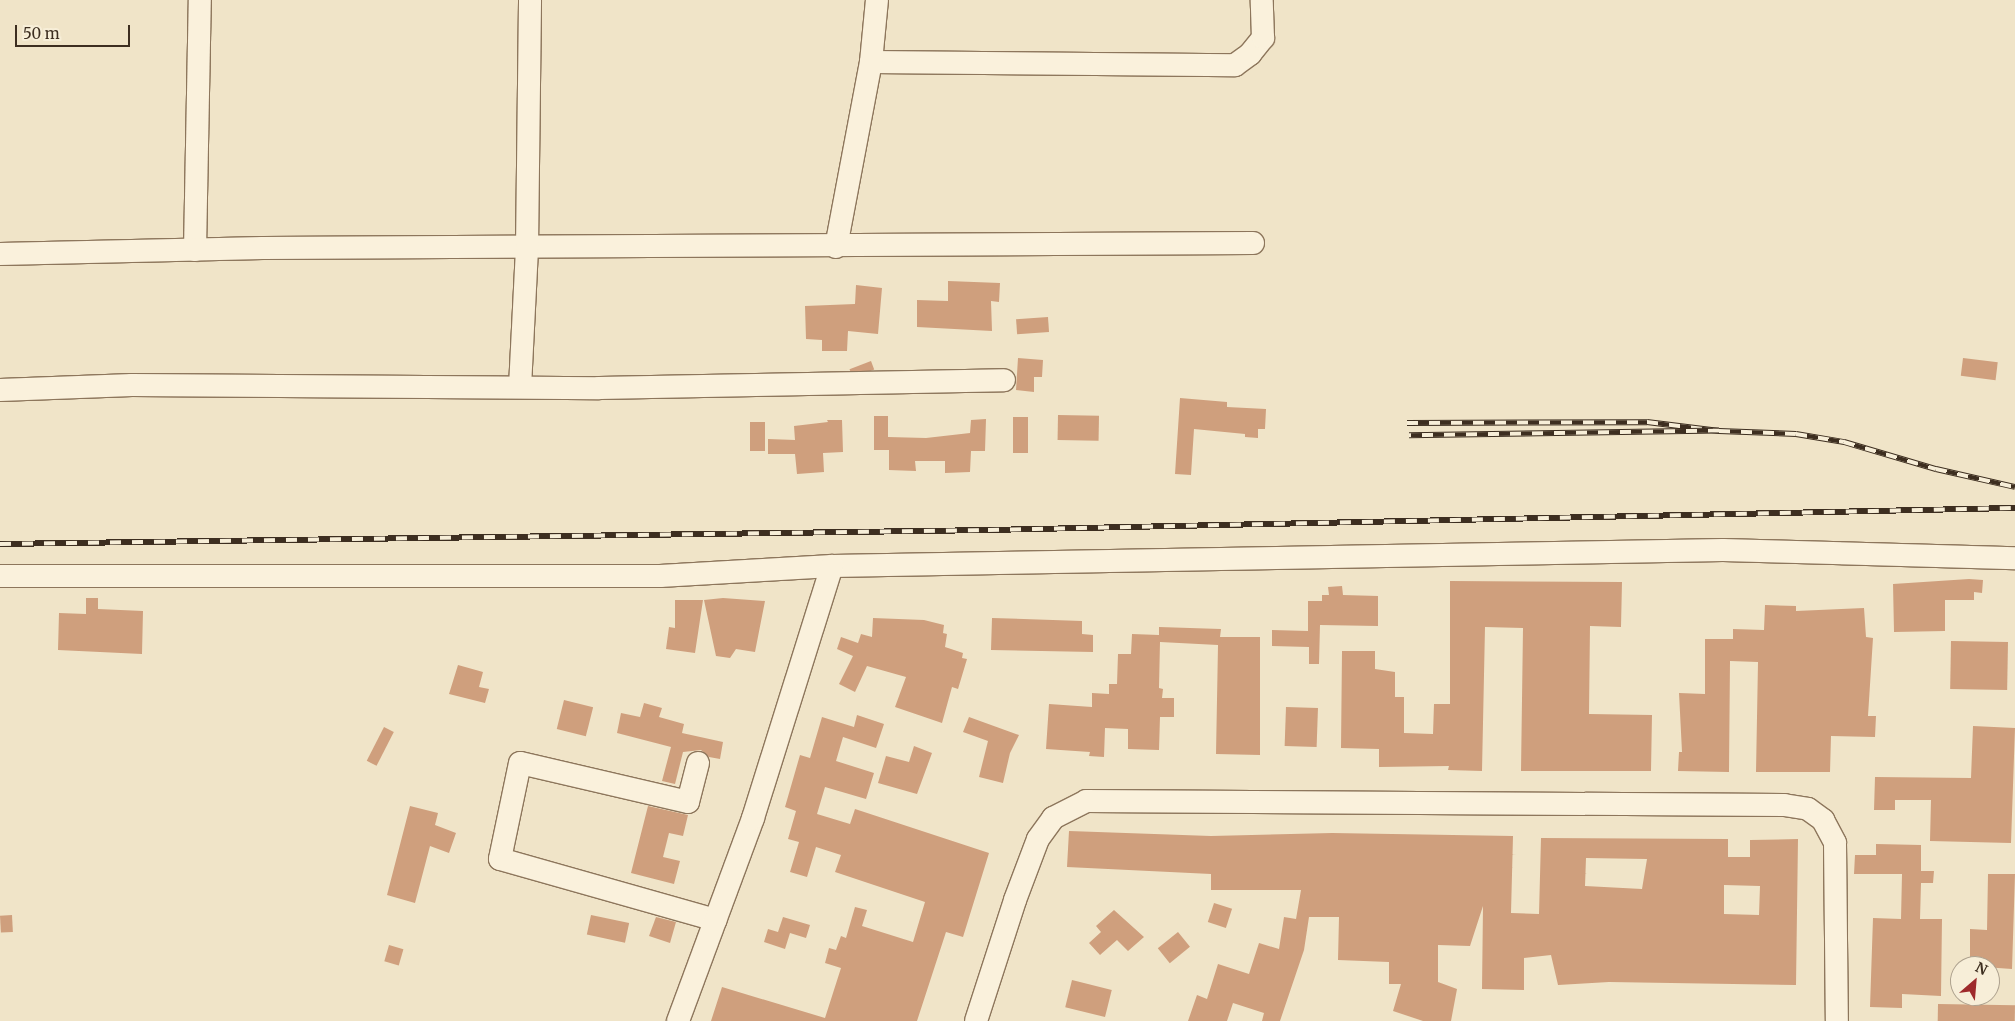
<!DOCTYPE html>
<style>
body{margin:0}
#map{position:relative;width:2015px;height:1021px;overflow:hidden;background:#f0e4c8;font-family:Merriweather,serif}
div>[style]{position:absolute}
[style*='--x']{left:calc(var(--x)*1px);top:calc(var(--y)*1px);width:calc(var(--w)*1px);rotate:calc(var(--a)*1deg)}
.building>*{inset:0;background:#cf9f7d;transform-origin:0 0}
.roads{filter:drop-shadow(1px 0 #8d765c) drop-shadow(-1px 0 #8d765c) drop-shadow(0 1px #8d765c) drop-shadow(0 -1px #8d765c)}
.minor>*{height:22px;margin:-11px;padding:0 11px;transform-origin:11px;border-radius:11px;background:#faf1dc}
.rail>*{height:5.5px;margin-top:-2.75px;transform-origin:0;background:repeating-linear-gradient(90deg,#f7eed8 0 11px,#3d2e20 0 22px);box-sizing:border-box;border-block:1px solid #3d2e20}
span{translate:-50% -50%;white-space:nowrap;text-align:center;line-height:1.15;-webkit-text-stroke:5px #f7eed8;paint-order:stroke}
.north{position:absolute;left:1950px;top:956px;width:50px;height:50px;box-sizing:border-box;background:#f7eed8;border:1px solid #ada18e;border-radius:50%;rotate:27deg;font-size:14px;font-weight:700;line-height:20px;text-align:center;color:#3d2e20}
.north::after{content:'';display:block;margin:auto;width:18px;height:22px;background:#9e2a2b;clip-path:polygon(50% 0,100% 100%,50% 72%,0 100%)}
.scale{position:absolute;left:15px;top:25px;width:115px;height:22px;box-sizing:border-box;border:2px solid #3d2e20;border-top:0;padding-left:6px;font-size:15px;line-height:18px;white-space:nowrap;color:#3d2e20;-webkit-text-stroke:4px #f7eed8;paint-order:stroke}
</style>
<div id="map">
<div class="building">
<i style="clip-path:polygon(948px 281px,1000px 283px,999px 302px,991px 301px,992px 331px,917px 327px,917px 300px,948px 301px)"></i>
<i style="clip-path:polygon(856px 285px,882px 288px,878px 334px,848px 331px,847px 351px,822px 351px,822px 340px,806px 339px,805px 306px,855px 304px)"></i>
<i style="left:1048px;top:317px;width:15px;height:32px;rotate:86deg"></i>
<i style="clip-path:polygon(1018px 358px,1043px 360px,1042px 377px,1034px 377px,1034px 392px,1016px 390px)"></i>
<i style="left:1963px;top:358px;width:35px;height:18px;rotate:7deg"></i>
<i style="left:871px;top:361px;width:9px;height:23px;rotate:69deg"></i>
<i style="clip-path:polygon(1180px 398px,1227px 402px,1227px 407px,1266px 409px,1265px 429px,1258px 429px,1258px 438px,1245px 437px,1245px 434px,1194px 429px,1191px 475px,1175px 474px)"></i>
<i style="left:1058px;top:415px;width:41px;height:25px;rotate:1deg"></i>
<i style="clip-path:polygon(874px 416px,888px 416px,888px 437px,926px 438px,970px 433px,971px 420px,986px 419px,985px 451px,971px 451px,970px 472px,945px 473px,945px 461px,915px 461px,916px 471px,889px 470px,889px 450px,874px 450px)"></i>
<i style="left:1013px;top:417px;width:15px;height:36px"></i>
<i style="clip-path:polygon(827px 420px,842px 420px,843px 452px,823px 453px,824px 472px,797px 474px,795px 454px,768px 454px,768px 439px,795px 440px,794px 426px,828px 422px)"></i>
<i style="left:750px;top:422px;width:15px;height:29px"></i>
<i style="clip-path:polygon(1969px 579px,1983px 580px,1982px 593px,1974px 592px,1974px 600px,1945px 600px,1945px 631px,1894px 632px,1893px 584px)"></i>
<i style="clip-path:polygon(1450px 581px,1622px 582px,1621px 627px,1590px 626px,1589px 714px,1652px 715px,1651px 771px,1521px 771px,1523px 628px,1485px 627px,1482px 771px,1448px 770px,1449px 766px,1379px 767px,1379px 749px,1341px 748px,1342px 651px,1375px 651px,1375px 669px,1395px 672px,1395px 697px,1404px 697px,1404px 733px,1433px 734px,1434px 704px,1450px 704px)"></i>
<i style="clip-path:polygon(1342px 586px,1343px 595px,1378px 596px,1378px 626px,1320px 625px,1319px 664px,1309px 664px,1309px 647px,1272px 646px,1272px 630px,1308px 631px,1308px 601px,1322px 601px,1322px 595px,1329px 595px,1328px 587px)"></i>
<i style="clip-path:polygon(86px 598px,98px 598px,98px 609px,143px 611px,142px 654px,58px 650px,59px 613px,86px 614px)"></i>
<i style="clip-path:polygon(723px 598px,765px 601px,755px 652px,736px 649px,730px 658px,716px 656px,704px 600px)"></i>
<i style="clip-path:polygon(675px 600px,703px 600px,695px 653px,666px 649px,669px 627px,675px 628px)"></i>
<i style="clip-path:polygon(1765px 605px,1796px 606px,1796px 611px,1864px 608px,1866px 637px,1873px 638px,1868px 716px,1876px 716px,1875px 737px,1831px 736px,1830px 772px,1756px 772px,1758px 662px,1730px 661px,1729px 772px,1678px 771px,1679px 752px,1682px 752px,1679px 693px,1705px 694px,1705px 639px,1733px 639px,1733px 629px,1764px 630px)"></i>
<i style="clip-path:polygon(873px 618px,924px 620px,944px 625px,943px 633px,947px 634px,945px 647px,963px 653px,962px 658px,967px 659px,958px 689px,952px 687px,942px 723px,895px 707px,906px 677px,867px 666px,855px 692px,839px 684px,853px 656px,837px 649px,841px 637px,858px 643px,861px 634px,872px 637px)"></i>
<i style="clip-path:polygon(992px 618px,1082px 621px,1082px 634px,1093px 635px,1093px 652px,991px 650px)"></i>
<i style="clip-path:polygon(1159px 627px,1221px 629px,1220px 637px,1260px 637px,1260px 755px,1216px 754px,1218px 645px,1160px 642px,1159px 688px,1163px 689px,1162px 698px,1174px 698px,1174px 717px,1160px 717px,1159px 750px,1128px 749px,1128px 729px,1105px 728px,1104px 757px,1089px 756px,1090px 752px,1046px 749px,1049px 704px,1092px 707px,1092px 693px,1109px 694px,1109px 684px,1117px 684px,1118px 654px,1131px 654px,1132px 634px,1159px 635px)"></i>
<i style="left:1951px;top:641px;width:57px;height:48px;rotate:1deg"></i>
<i style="clip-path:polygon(458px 665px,483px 672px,479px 687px,489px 689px,485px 703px,449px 694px)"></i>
<i style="left:564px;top:700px;width:30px;height:30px;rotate:14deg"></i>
<i style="clip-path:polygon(644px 703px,662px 708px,659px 717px,684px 724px,682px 733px,723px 742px,720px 759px,709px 757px,701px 750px,683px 752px,675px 784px,662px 781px,671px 747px,617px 733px,621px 713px,640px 717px)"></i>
<i style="left:1286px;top:707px;width:32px;height:39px;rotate:2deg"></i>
<i style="clip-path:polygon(857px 715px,884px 724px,876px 748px,843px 737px,836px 761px,874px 773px,866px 799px,825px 787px,817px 814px,850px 824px,855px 809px,989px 853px,963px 937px,946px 932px,917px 1021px,711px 1021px,722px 987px,825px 1018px,841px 968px,825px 963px,829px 948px,836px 950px,841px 936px,846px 938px,855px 907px,867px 910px,862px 926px,913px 942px,925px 902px,835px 872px,841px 855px,816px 847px,807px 877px,790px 872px,799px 842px,788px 839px,796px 811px,785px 807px,800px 755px,810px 758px,822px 717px,854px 727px)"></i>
<i style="clip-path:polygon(969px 717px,1019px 735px,1010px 753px,1003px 783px,979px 777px,988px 741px,963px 732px)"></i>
<i style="clip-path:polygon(1973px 726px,2015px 728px,2011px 843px,1930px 841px,1931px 800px,1895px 800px,1895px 810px,1874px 810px,1875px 777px,1971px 778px)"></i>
<i style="left:384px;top:727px;width:11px;height:38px;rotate:27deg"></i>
<i style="clip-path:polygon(914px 746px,932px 753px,917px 794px,878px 783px,886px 756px,909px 762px)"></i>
<i style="clip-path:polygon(410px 806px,438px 813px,435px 825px,456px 833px,449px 853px,430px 846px,415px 903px,387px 895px)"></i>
<i style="clip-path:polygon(648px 806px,688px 815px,683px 836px,669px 833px,663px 857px,680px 861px,674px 884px,631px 873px)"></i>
<i style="clip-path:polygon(evenodd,1069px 831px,1211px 836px,1332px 833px,1513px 836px,1511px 913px,1539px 914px,1541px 838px,1728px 839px,1728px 857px,1750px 857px,1750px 840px,1798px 839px,1796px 985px,1609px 982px,1558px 985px,1551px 955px,1524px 958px,1524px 990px,1482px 989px,1483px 906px,1470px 946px,1438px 945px,1438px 982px,1457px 989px,1451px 1021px,1423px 1021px,1393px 1011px,1401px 984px,1389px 984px,1389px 962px,1338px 960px,1339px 917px,1309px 917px,1304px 950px,1280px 1021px,1262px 1021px,1264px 1013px,1233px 1003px,1227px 1021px,1188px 1021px,1197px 995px,1207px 999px,1218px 964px,1249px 974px,1259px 943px,1279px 949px,1284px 917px,1296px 919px,1301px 890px,1211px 890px,1211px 874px,1067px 867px,1069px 831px,1586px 858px,1647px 859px,1642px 889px,1585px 886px,1586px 858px,1069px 831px,1724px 885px,1760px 886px,1759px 915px,1724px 914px,1724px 885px)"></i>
<i style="clip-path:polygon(1876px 844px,1921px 845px,1921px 871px,1934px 871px,1933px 883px,1921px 883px,1920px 919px,1942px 919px,1941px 996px,1902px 994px,1902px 1008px,1870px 1007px,1873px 918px,1901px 919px,1902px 874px,1854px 874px,1855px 855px,1876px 855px)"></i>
<i style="clip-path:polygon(1988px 874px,2015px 874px,2012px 969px,1970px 966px,1970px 929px,1987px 930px)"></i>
<i style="left:1214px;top:903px;width:19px;height:20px;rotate:18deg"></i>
<i style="clip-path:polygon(1114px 910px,1144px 937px,1128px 951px,1117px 940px,1100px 955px,1089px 943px,1101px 932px,1096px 926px)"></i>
<i style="left:12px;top:915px;width:17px;height:12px;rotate:87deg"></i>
<i style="left:591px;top:915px;width:39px;height:20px;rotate:12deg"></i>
<i style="clip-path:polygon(656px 917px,676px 922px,670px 943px,649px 936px)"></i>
<i style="clip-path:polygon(783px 917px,810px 925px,806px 938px,790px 933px,785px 949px,764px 942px,768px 929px,778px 932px)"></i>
<i style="left:1178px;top:932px;width:19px;height:26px;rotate:51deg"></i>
<i style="left:389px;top:945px;width:15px;height:17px;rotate:16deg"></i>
<i style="left:1072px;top:980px;width:41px;height:28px;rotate:14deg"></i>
<i style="left:1938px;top:1004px;width:77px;height:17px;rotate:1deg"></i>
</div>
<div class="roads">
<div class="minor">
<i style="--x:871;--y:62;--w:364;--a:0.5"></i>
<i style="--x:1235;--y:65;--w:19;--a:-36"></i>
<i style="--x:1250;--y:54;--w:21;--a:-51"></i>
<i style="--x:1263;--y:38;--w:38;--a:-92"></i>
<i style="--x:836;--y:247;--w:188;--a:-79.3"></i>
<i style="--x:871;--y:62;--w:62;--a:-84.5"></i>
<i style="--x:195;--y:250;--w:250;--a:-88.9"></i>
<i style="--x:0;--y:254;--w:263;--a:-1.3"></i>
<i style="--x:263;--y:248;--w:990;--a:-0.29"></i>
<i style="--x:520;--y:387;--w:139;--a:-87.1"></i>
<i style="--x:527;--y:248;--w:248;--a:-89.3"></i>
<i style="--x:0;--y:390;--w:132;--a:-2.2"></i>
<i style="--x:132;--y:385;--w:467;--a:0.4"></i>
<i style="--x:599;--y:388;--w:405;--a:-1.1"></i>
<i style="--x:0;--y:576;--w:660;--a:0"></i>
<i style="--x:660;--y:576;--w:172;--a:-3.3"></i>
<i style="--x:832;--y:566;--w:891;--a:-1.03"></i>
<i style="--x:1723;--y:550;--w:292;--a:1.6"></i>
<i style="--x:698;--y:763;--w:40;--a:104.4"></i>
<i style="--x:688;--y:802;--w:172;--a:-166.9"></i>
<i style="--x:520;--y:763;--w:98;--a:101.8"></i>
<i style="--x:500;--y:859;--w:224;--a:15.8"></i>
<i style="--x:678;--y:1021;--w:216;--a:-69.7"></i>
<i style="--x:753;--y:818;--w:264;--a:-72.6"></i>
<i style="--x:976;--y:1021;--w:127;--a:-72.1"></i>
<i style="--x:1015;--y:900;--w:65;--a:-69.3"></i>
<i style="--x:1038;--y:839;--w:26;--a:-54"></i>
<i style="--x:1053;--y:818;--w:37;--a:-27"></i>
<i style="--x:1086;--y:801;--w:698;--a:0.33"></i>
<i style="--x:1784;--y:805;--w:24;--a:9"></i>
<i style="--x:1808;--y:809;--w:19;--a:36"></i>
<i style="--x:1823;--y:820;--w:26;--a:62"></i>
<i style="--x:1835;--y:843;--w:178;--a:89.4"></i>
</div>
</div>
<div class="rail">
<i style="--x:1407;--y:423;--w:240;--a:-0.2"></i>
<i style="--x:1647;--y:422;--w:73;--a:7.1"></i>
<i style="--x:1719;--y:431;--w:310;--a:179.1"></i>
<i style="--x:1719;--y:431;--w:77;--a:2.2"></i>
<i style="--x:1796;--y:434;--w:49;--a:9.5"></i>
<i style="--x:1844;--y:442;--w:96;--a:16.4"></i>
<i style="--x:1936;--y:469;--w:81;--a:12.8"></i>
<i style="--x:0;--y:544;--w:988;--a:-0.81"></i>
<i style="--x:988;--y:530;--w:1027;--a:-1.23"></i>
</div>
<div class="north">N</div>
<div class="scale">50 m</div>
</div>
